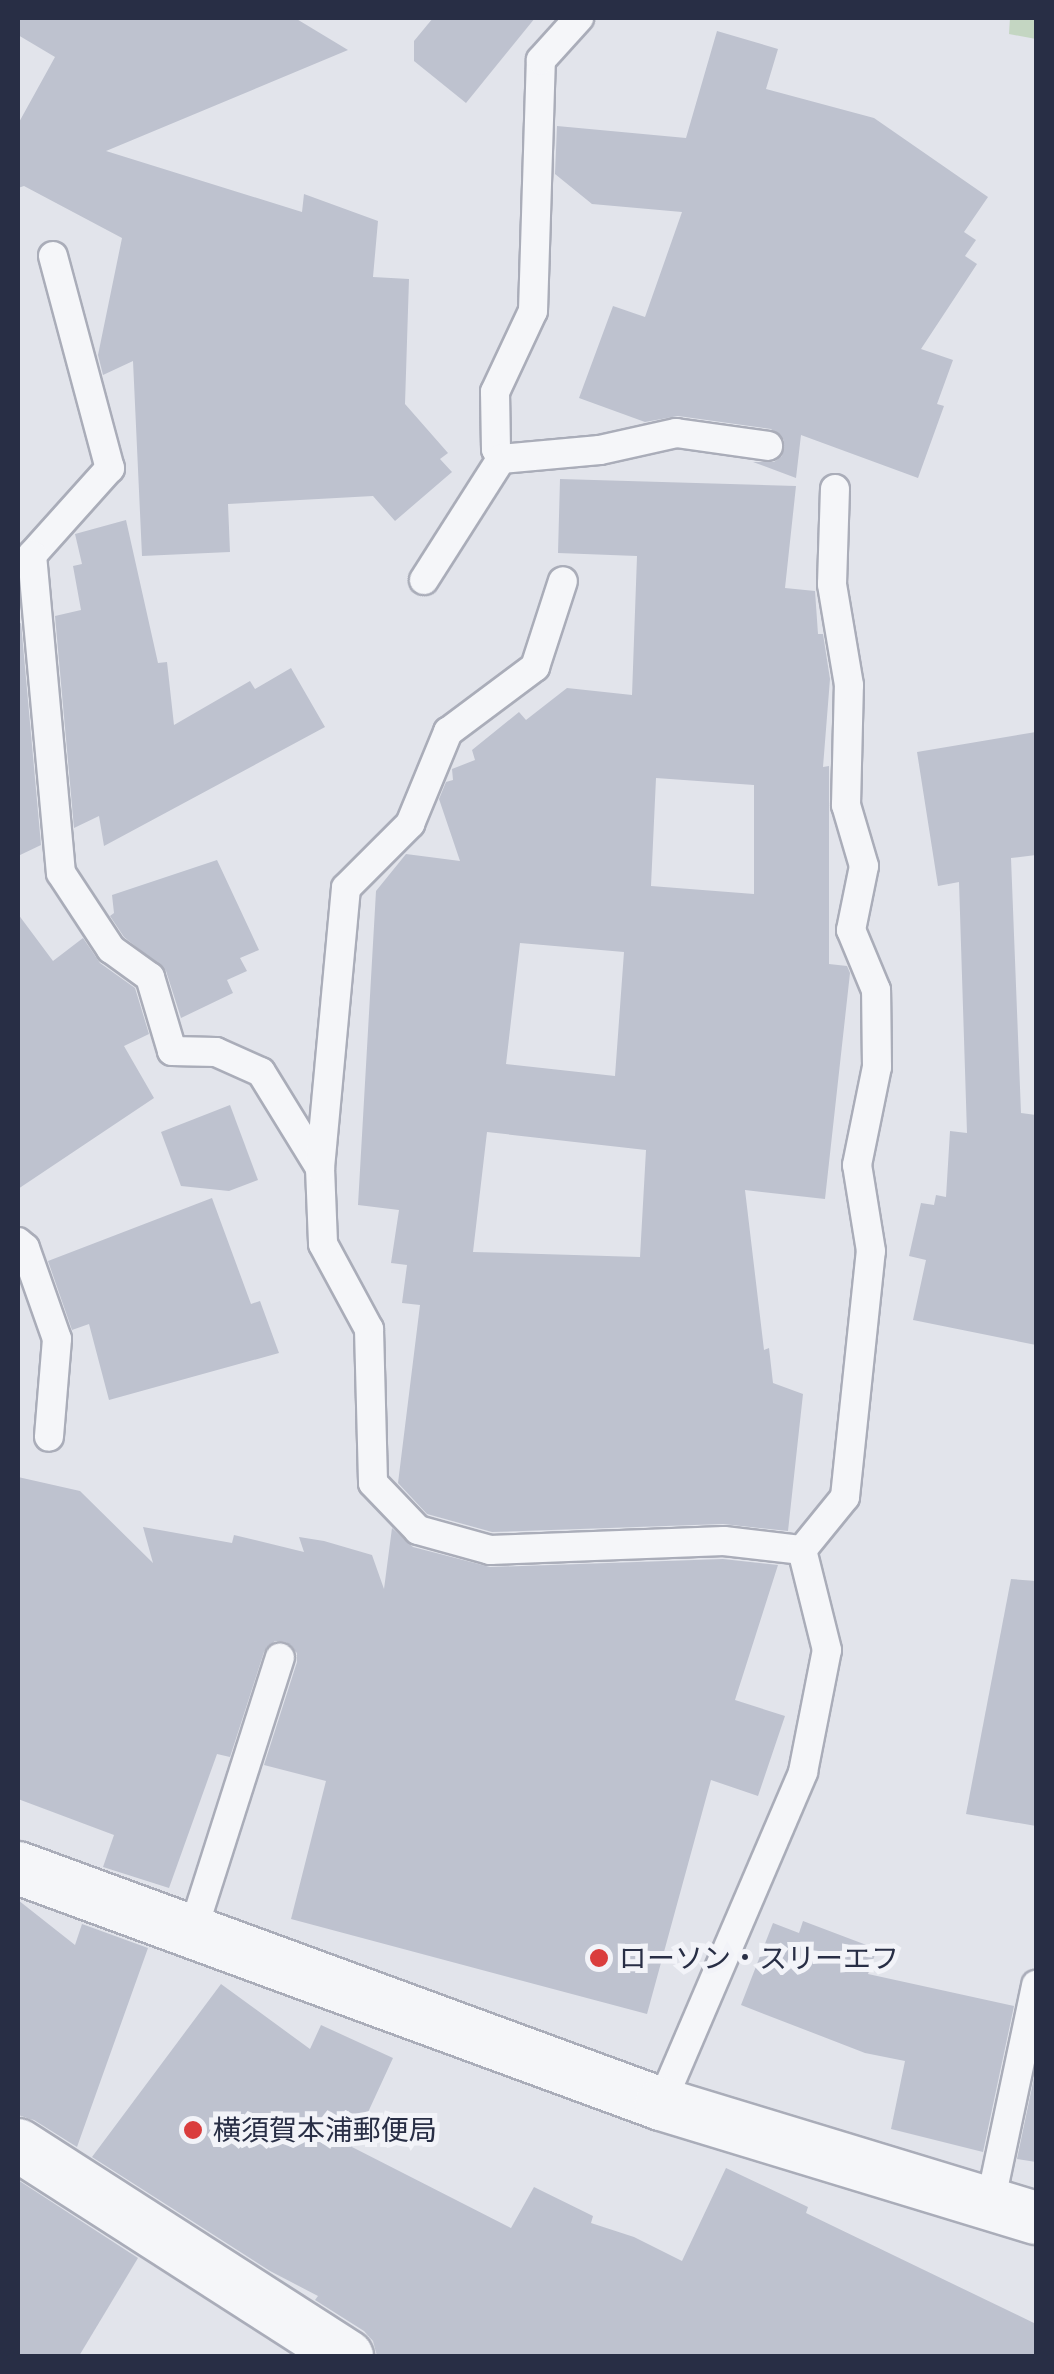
<!DOCTYPE html>
<meta charset="utf-8">
<style>
body{margin:0}
#map{position:relative;width:1054px;height:2374px;overflow:hidden;background:#e2e4eb;font-family:Quicksand,"Noto Sans JP",sans-serif}
div>[style]{position:absolute}
[style*='--x']{left:calc(var(--x)*1px);top:calc(var(--y)*1px);width:calc(var(--w)*1px);rotate:calc(var(--a)*1deg)}
.green>*{inset:0;background:#c4d6c2}
.building>*{inset:0;background:#bec2cf}
.roads{filter:drop-shadow(2px 0 #aaadb9) drop-shadow(-2px 0 #aaadb9) drop-shadow(0 2px #aaadb9) drop-shadow(0 -2px #aaadb9)}
.service>*{height:28px;margin:-14px;padding:0 14px;transform-origin:14px;border-radius:14px;background:#f5f6f9}
.minor>*{height:52px;margin:-26px;padding:0 26px;transform-origin:26px;border-radius:26px;background:#f5f6f9}
.dots>*{width:28px;height:28px;translate:-50% -50%;box-sizing:border-box;border:5px solid #f2f3f8;border-radius:50%}
span{translate:-50% -50%;white-space:nowrap;text-align:center;line-height:1.15;-webkit-text-stroke:10px #f2f3f8;paint-order:stroke}
.poi-label{font-size:28px;color:#282e45}
.left{translate:0 -50%;text-align:left}
.frame{position:absolute;inset:0;border:20px solid #282e45;pointer-events:none}
</style>
<div id="map">
<div class="green">
<i style="clip-path:polygon(1010px 18px,1036px 18px,1036px 39px,1009px 34px)"></i>
</div>
<div class="building">
<i style="clip-path:polygon(18px 18px,295px 18px,348px 50px,106px 151px,302px 212px,304px 194px,378px 221px,373px 277px,409px 279px,405px 404px,448px 453px,440px 459px,452px 472px,395px 521px,373px 496px,228px 504px,230px 552px,142px 556px,133px 361px,103px 375px,98px 355px,122px 238px,24px 186px,18px 188px,18px 124px,55px 57px,18px 35px)"></i>
<i style="clip-path:polygon(433px 18px,535px 18px,466px 103px,414px 61px,414px 41px)"></i>
<i style="clip-path:polygon(717px 31px,778px 49px,766px 89px,874px 118px,988px 197px,964px 232px,976px 240px,965px 256px,977px 264px,921px 349px,953px 360px,937px 404px,944px 406px,918px 478px,801px 435px,796px 478px,753px 462px,774px 462px,782px 456px,784px 440px,771px 429px,678px 416px,645px 422px,579px 398px,613px 306px,645px 317px,682px 212px,592px 204px,555px 174px,557px 126px,686px 138px)"></i>
<i style="clip-path:polygon(evenodd,560px 479px,796px 486px,785px 588px,815px 591px,818px 634px,823px 634px,830px 679px,823px 767px,829px 766px,829px 964px,847px 966px,850px 973px,825px 1199px,745px 1190px,764px 1350px,769px 1348px,773px 1383px,803px 1394px,788px 1531px,723px 1524px,492px 1532px,427px 1514px,398px 1483px,420px 1305px,402px 1303px,407px 1265px,391px 1263px,399px 1210px,358px 1205px,376px 891px,406px 854px,460px 861px,439px 799px,446px 782px,453px 780px,452px 769px,475px 760px,472px 750px,519px 712px,526px 720px,567px 688px,632px 695px,637px 556px,558px 553px,560px 479px,656px 778px,754px 785px,754px 894px,651px 886px,656px 778px,560px 479px,520px 943px,624px 952px,615px 1076px,506px 1064px,520px 943px,560px 479px,487px 1132px,646px 1150px,640px 1257px,473px 1252px,487px 1132px)"></i>
<i style="clip-path:polygon(126px 520px,158px 663px,167px 662px,174px 725px,250px 681px,255px 689px,291px 668px,325px 727px,104px 846px,99px 816px,74px 828px,55px 616px,81px 610px,73px 566px,82px 564px,75px 534px)"></i>
<i style="clip-path:polygon(21px 623px,41px 845px,18px 856px,18px 624px)"></i>
<i style="clip-path:polygon(1036px 732px,1036px 855px,1011px 858px,1021px 1113px,1036px 1115px,1036px 1345px,913px 1320px,926px 1260px,909px 1256px,921px 1203px,934px 1205px,936px 1195px,946px 1197px,950px 1131px,967px 1133px,959px 882px,938px 886px,917px 752px)"></i>
<i style="clip-path:polygon(217px 860px,259px 950px,240px 958px,247px 971px,227px 980px,233px 993px,181px 1018px,166px 971px,124px 937px,110px 916px,114px 913px,112px 895px)"></i>
<i style="clip-path:polygon(18px 914px,53px 961px,83px 938px,100px 963px,135px 988px,149px 1034px,124px 1046px,154px 1098px,18px 1189px)"></i>
<i style="clip-path:polygon(230px 1105px,258px 1180px,229px 1191px,181px 1186px,161px 1132px)"></i>
<i style="clip-path:polygon(212px 1198px,251px 1304px,260px 1301px,279px 1353px,109px 1400px,89px 1324px,72px 1330px,48px 1261px)"></i>
<i style="clip-path:polygon(18px 1477px,80px 1491px,153px 1563px,143px 1527px,232px 1543px,234px 1535px,304px 1552px,299px 1537px,324px 1541px,372px 1555px,384px 1589px,392px 1528px,413px 1547px,490px 1567px,723px 1559px,778px 1565px,735px 1700px,785px 1716px,758px 1796px,711px 1780px,647px 2014px,291px 1919px,326px 1781px,264px 1765px,297px 1662px,297px 1653px,286px 1642px,275px 1641px,264px 1652px,230px 1757px,217px 1754px,169px 1888px,103px 1867px,114px 1835px,18px 1799px)"></i>
<i style="clip-path:polygon(1011px 1579px,1036px 1581px,1036px 1826px,966px 1814px)"></i>
<i style="clip-path:polygon(18px 1900px,75px 1945px,82px 1924px,148px 1948px,77px 2147px,34px 2120px,18px 2115px)"></i>
<i style="clip-path:polygon(803px 1921px,877px 1949px,868px 1974px,1014px 2006px,983px 2152px,891px 2129px,905px 2061px,865px 2053px,741px 2005px,773px 1923px,799px 1933px)"></i>
<i style="clip-path:polygon(221px 1984px,310px 2049px,321px 2025px,393px 2058px,352px 2147px,511px 2228px,534px 2187px,593px 2216px,591px 2223px,634px 2237px,682px 2261px,726px 2168px,808px 2207px,806px 2213px,1036px 2324px,1036px 2356px,377px 2356px,373px 2341px,364px 2331px,315px 2300px,318px 2296px,270px 2271px,92px 2157px)"></i>
<i style="clip-path:polygon(1036px 2068px,1036px 2162px,1017px 2159px)"></i>
<i style="clip-path:polygon(18px 2180px,138px 2258px,79px 2356px,18px 2356px)"></i>
</div>
<div class="roads">
<div class="service">
<i style="--x:53;--y:256;--w:220;--a:75"></i>
<i style="--x:110;--y:468;--w:117;--a:131.9"></i>
<i style="--x:32;--y:555;--w:319;--a:84.8"></i>
<i style="--x:61;--y:873;--w:91;--a:56.7"></i>
<i style="--x:111;--y:949;--w:48;--a:35.7"></i>
<i style="--x:150;--y:977;--w:77;--a:73.4"></i>
<i style="--x:172;--y:1051;--w:44;--a:1.3"></i>
<i style="--x:216;--y:1052;--w:49;--a:24"></i>
<i style="--x:261;--y:1072;--w:113;--a:58.4"></i>
<i style="--x:320;--y:1168;--w:76;--a:87.7"></i>
<i style="--x:323;--y:1244;--w:97;--a:61.6"></i>
<i style="--x:369;--y:1329;--w:154;--a:88.5"></i>
<i style="--x:373;--y:1483;--w:65;--a:46.2"></i>
<i style="--x:418;--y:1530;--w:75;--a:15.5"></i>
<i style="--x:490;--y:1550;--w:234;--a:-2.2"></i>
<i style="--x:724;--y:1541;--w:79;--a:6.6"></i>
<i style="--x:501;--y:459;--w:11;--a:-117"></i>
<i style="--x:496;--y:449;--w:57;--a:-91"></i>
<i style="--x:495;--y:392;--w:89;--a:-64.9"></i>
<i style="--x:533;--y:311;--w:251;--a:-88.2"></i>
<i style="--x:541;--y:60;--w:57;--a:-47.9"></i>
<i style="--x:424;--y:580;--w:143;--a:-57.5"></i>
<i style="--x:501;--y:459;--w:99;--a:-5.2"></i>
<i style="--x:600;--y:450;--w:78;--a:-12.6"></i>
<i style="--x:676;--y:433;--w:93;--a:8"></i>
<i style="--x:320;--y:1168;--w:281;--a:-84.7"></i>
<i style="--x:346;--y:888;--w:91;--a:-45"></i>
<i style="--x:410;--y:824;--w:100;--a:-67.6"></i>
<i style="--x:448;--y:732;--w:109;--a:-36.8"></i>
<i style="--x:535;--y:667;--w:90;--a:-72"></i>
<i style="--x:18;--y:1242;--w:9;--a:41"></i>
<i style="--x:25;--y:1248;--w:96;--a:70.6"></i>
<i style="--x:57;--y:1339;--w:98;--a:94.7"></i>
<i style="--x:192;--y:1933;--w:289;--a:-72.3"></i>
<i style="--x:661;--y:2104;--w:361;--a:-66.8"></i>
<i style="--x:803;--y:1772;--w:124;--a:-78.9"></i>
<i style="--x:827;--y:1650;--w:103;--a:-104"></i>
<i style="--x:802;--y:1550;--w:68;--a:-50.9"></i>
<i style="--x:845;--y:1497;--w:247;--a:-84"></i>
<i style="--x:871;--y:1251;--w:87;--a:-99.2"></i>
<i style="--x:857;--y:1165;--w:100;--a:-78.5"></i>
<i style="--x:877;--y:1067;--w:77;--a:-90.7"></i>
<i style="--x:876;--y:990;--w:65;--a:-112.6"></i>
<i style="--x:851;--y:930;--w:65;--a:-78.5"></i>
<i style="--x:864;--y:866;--w:64;--a:-106.4"></i>
<i style="--x:846;--y:805;--w:120;--a:-88.6"></i>
<i style="--x:849;--y:685;--w:102;--a:-99.6"></i>
<i style="--x:832;--y:584;--w:95;--a:-88.2"></i>
<i style="--x:990;--y:2204;--w:224;--a:-78.1"></i>
</div>
<div class="minor">
<i style="--x:18;--y:1868;--w:685;--a:20.15"></i>
<i style="--x:661;--y:2104;--w:392;--a:16.9"></i>
<i style="--x:18;--y:2145;--w:391;--a:32.7"></i>
</div>
</div>
<div class="dots">
<i style="left:599px;top:1958px;background:#da3d3d"></i>
<i style="left:193px;top:2130px;background:#da3d3d"></i>
</div>
<div class="poi-label">
<span class="left" style="left:619px;top:1958px">ローソン・スリーエフ</span>
<span class="left" style="left:213px;top:2130px">横須賀本浦郵便局</span>
</div>
<div class="frame"></div>
</div>
